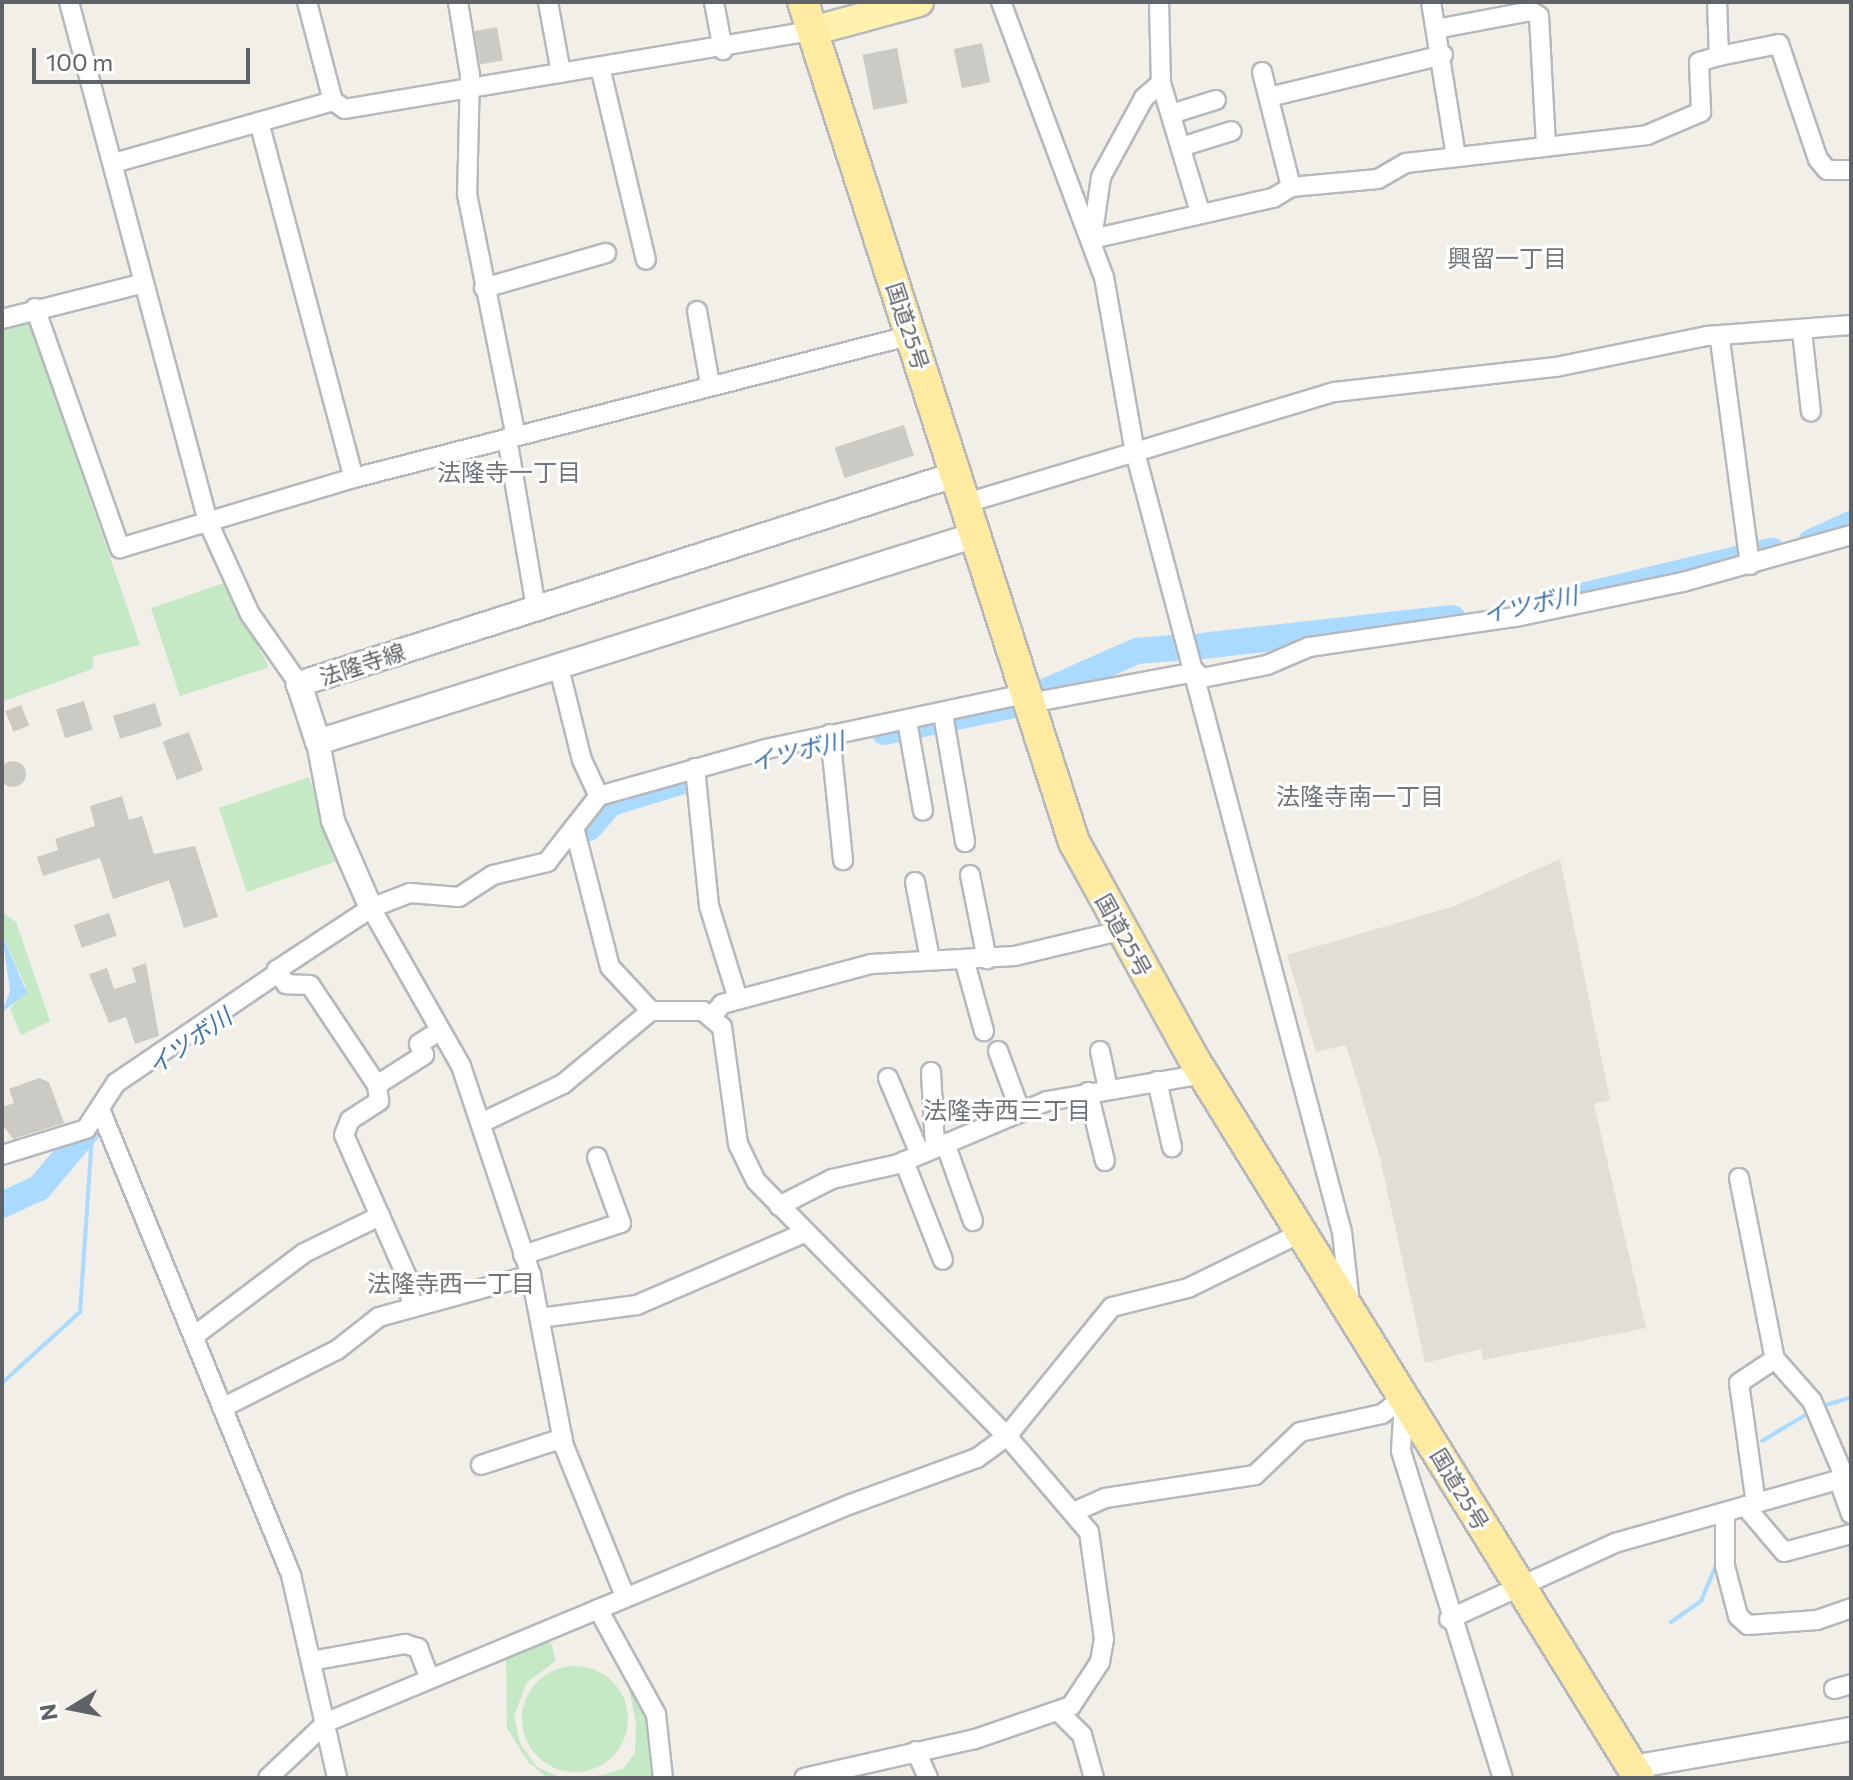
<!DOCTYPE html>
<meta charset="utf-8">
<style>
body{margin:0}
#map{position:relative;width:1853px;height:1780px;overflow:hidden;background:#f1efe8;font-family:Commissioner,"Noto Sans JP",sans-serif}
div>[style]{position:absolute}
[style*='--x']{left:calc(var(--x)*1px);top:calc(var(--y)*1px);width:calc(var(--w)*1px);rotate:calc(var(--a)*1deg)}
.education>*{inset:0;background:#e1ded6}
.green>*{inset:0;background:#c5e8c5}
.round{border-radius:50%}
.water>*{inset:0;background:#aadaff}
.stream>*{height:4px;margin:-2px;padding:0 2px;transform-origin:2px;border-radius:2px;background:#aadaff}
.river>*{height:26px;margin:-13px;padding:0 13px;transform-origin:13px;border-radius:13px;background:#aadaff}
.building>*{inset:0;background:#cccac5;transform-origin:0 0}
.roads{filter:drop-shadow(2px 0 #b5b8bc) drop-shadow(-2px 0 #b5b8bc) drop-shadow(0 2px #b5b8bc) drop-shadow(0 -2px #b5b8bc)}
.minor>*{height:18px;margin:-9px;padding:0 9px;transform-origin:9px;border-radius:9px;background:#fff}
.tertiary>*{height:22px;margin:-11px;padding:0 11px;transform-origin:11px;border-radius:11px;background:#fff}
.secondary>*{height:24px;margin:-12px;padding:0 12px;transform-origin:12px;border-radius:12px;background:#fff}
.primary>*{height:28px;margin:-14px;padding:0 14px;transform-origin:14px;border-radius:14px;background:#fff2af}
.trunk>*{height:30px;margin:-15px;padding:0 15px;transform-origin:15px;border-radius:15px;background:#feeaa1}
span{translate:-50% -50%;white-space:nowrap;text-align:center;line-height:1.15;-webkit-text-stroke:6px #fff;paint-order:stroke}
.street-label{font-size:22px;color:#5f6368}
.neighbourhood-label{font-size:24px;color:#70757a}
.water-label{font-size:24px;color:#4174aa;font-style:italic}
.frame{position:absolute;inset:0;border:4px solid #5f6368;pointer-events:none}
.north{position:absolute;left:32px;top:1668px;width:80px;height:80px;-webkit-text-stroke:6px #fff;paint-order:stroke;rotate:260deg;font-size:22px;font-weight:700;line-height:32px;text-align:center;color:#5f6368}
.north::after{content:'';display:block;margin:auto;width:28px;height:36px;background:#5f6368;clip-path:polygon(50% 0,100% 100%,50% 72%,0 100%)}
.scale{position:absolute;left:32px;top:48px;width:218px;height:36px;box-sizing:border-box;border:4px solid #5f6368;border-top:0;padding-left:10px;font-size:24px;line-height:28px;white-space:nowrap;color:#5f6368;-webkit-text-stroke:6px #fff;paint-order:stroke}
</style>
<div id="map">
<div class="education">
<i style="clip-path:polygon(1560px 859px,1610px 1100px,1594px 1104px,1646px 1328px,1483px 1360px,1481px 1349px,1425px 1363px,1380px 1158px,1346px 1045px,1316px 1052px,1287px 955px,1455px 906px)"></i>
</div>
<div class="green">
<i style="clip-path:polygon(28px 317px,140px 645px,94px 656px,92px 669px,2px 702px,2px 326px)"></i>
<i style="clip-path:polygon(224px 583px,269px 667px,180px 696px,151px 608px)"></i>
<i style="clip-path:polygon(309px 777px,330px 841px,346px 858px,247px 892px,219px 808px)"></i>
<i style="clip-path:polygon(2px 912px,16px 922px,50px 1021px,21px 1035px,10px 1009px,26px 987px,2px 934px)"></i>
<i style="clip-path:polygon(594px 1617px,649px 1716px,654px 1778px,591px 1778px,623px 1769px,635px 1753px,636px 1722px,627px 1680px)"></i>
<i style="clip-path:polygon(560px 1632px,550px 1640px,556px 1661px,527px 1682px,514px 1716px,520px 1743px,537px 1767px,562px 1778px,548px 1778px,528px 1762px,507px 1728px,506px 1652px)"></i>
<i class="round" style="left:522px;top:1666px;width:106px;height:106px"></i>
</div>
<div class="water">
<i style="clip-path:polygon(2px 934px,27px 993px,2px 1012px,10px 991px)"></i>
</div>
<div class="stream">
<i style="--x:2;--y:1383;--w:105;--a:-42.3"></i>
<i style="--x:80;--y:1312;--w:178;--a:-86.1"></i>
<i style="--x:1819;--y:1407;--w:34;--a:-17"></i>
<i style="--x:1762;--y:1441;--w:58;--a:-31"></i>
<i style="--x:1671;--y:1622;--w:37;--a:-35"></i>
<i style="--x:1701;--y:1601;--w:41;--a:-67.2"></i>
</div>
<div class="river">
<i style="--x:1811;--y:542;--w:44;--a:-24.2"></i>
<i style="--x:1574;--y:598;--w:204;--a:-13.4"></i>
<i style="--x:1202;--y:646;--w:252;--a:-6.4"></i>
<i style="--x:1042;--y:693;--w:104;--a:-23.9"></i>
<i style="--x:1137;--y:651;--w:38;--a:-5"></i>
<i style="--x:884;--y:732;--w:129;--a:-11.7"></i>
<i style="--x:589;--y:828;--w:33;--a:-49"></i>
<i style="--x:611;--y:803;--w:78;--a:-17"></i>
<i style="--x:2;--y:1205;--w:41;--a:-24.7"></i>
<i style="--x:39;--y:1188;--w:87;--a:-49.7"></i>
</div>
<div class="building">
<i style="left:497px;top:27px;width:34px;height:23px;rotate:80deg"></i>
<i style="left:982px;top:43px;width:40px;height:29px;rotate:78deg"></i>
<i style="left:897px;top:48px;width:56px;height:35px;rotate:79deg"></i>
<i style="left:904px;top:425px;width:32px;height:73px;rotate:72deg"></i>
<i style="left:84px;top:701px;width:30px;height:29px;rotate:73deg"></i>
<i style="left:155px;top:703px;width:24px;height:44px;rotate:73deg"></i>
<i style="left:21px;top:705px;width:22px;height:17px;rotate:68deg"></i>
<i style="left:189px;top:732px;width:41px;height:28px;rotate:70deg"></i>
<i class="round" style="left:0;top:761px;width:26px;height:26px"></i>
<i style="clip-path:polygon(122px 796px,129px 820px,142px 816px,154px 854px,195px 846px,218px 917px,184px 928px,169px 880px,113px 899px,100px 858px,43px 876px,37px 857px,58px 850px,55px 839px,95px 826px,90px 806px)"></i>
<i style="left:109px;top:913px;width:24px;height:37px;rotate:71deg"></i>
<i style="clip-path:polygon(146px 963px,159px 1036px,135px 1044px,126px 1017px,109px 1023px,89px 974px,107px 968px,114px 989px,136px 982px,132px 968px)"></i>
<i style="clip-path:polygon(39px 1078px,49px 1082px,64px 1123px,13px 1139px,2px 1124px,2px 1107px,14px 1103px,9px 1089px)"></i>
</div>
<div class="roads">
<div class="minor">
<i style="--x:69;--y:2;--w:538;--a:75.03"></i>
<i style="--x:208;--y:522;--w:101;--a:65.5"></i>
<i style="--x:250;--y:614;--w:85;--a:55"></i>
<i style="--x:307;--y:2;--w:102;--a:75.3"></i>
<i style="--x:333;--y:101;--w:14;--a:34"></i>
<i style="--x:345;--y:109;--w:473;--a:-9.5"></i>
<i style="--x:458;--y:2;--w:74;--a:80.7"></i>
<i style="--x:470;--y:75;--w:119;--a:91.4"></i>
<i style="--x:467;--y:194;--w:247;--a:78.6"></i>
<i style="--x:548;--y:2;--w:72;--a:79.6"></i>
<i style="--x:714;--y:2;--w:49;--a:79.4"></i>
<i style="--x:1001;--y:2;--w:294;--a:69.5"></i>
<i style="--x:1104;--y:277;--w:178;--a:80"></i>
<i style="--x:1135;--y:452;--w:807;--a:75.14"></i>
<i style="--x:1342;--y:1232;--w:73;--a:83.7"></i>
<i style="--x:1159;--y:2;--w:81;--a:88.6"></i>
<i style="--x:1161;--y:83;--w:23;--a:139"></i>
<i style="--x:1144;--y:98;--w:90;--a:118.6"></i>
<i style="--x:1101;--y:177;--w:63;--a:98.3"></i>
<i style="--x:1092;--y:239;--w:186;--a:-12.8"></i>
<i style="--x:1273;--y:198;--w:21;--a:-31"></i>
<i style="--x:1291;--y:187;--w:87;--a:-5.3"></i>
<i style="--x:1378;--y:179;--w:32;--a:-30"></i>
<i style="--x:1406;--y:163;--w:243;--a:-6.6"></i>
<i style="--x:1647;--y:135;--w:59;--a:-23.1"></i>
<i style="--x:1701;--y:112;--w:50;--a:-92.3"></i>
<i style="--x:1699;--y:62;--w:21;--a:-17"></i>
<i style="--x:1719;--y:56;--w:54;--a:-92.1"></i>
<i style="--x:1431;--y:2;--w:157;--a:80.8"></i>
<i style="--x:1436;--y:29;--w:97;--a:-10.7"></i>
<i style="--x:1531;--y:11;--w:9;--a:32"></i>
<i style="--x:1539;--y:16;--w:131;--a:86.9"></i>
<i style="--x:1719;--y:56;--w:61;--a:-11.3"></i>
<i style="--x:1779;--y:44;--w:121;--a:71.3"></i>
<i style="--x:1818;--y:159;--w:14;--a:51"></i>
<i style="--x:1827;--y:170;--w:24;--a:0"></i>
<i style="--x:600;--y:67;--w:198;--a:76.6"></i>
<i style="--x:1262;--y:72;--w:119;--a:75.8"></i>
<i style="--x:1161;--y:83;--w:132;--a:73.2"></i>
<i style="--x:1269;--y:97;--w:179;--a:-13.6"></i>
<i style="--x:1171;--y:114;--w:47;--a:-17.3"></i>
<i style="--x:259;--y:122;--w:368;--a:75.1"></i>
<i style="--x:1181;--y:147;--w:53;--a:-17.4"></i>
<i style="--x:114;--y:163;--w:228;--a:-15.8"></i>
<i style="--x:484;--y:288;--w:127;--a:-16"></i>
<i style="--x:35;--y:308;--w:255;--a:70.5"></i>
<i style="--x:120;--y:548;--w:244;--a:-16.7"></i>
<i style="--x:354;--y:478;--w:576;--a:-14.37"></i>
<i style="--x:697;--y:311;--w:74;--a:79.9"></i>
<i style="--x:2;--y:319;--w:146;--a:-14.2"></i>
<i style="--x:1802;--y:331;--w:81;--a:83.7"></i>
<i style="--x:1720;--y:340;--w:227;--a:82.4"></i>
<i style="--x:507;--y:438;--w:172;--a:80.3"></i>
<i style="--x:963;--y:504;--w:388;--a:-16.8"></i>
<i style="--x:1335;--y:392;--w:222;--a:-6.5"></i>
<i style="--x:1556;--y:367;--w:154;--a:-11.6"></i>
<i style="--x:1707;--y:336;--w:144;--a:-4.4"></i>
<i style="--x:559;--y:668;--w:95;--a:76"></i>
<i style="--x:582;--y:760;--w:40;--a:65"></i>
<i style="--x:1197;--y:679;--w:71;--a:-11.3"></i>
<i style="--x:1267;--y:665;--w:46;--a:-23.2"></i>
<i style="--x:1309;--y:647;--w:208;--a:-8.3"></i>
<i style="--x:1515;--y:617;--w:172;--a:-11.8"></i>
<i style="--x:1683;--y:582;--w:174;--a:-15.6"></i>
<i style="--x:1030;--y:703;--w:169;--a:-10.6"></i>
<i style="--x:943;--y:714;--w:130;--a:80.2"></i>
<i style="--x:907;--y:721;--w:91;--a:79.9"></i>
<i style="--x:830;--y:734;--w:127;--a:84.1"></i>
<i style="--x:695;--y:768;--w:139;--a:84.2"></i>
<i style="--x:709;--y:906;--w:97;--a:72.7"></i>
<i style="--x:575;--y:831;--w:140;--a:75.6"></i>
<i style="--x:610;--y:967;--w:60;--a:47"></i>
<i style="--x:651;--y:1011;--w:52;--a:0"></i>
<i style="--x:703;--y:1011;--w:25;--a:40"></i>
<i style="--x:722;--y:1027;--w:118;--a:82.2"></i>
<i style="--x:738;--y:1144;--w:41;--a:64.1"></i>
<i style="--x:756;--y:1181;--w:358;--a:45.5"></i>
<i style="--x:1007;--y:1436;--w:126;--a:49.5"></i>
<i style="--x:1089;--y:1532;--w:108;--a:82"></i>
<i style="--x:1104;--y:1639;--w:23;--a:100"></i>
<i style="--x:1100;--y:1662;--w:53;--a:123.4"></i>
<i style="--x:1071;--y:1706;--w:102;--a:161"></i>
<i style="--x:975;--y:1739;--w:175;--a:167.2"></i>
<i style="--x:970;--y:875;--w:86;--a:78.6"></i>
<i style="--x:915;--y:882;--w:78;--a:79"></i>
<i style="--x:371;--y:908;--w:182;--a:60.3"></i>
<i style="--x:461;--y:1066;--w:220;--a:71.5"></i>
<i style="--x:531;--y:1275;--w:174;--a:79.1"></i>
<i style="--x:564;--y:1446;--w:162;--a:67.9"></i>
<i style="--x:964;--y:959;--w:75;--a:74.5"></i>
<i style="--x:714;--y:1014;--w:13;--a:-51"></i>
<i style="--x:722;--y:1004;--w:154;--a:-15"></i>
<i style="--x:871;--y:964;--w:144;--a:-3.2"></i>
<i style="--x:1015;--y:956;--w:107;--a:-13.5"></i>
<i style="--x:998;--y:1051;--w:63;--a:69.6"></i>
<i style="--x:1100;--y:1051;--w:38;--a:78"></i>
<i style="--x:931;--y:1072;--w:75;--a:86.9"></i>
<i style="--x:888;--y:1078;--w:82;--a:67.2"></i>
<i style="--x:1157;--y:1081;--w:68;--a:77.2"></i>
<i style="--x:377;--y:1085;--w:56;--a:-32.6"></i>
<i style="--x:424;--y:1055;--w:12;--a:-114"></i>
<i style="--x:419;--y:1044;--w:24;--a:-33"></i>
<i style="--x:1088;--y:1092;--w:71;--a:76.2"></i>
<i style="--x:100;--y:1109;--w:504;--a:67.71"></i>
<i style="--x:291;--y:1575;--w:208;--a:77.2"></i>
<i style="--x:481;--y:1123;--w:91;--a:-25.4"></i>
<i style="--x:563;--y:1084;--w:114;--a:-39.7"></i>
<i style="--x:945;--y:1143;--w:83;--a:70.3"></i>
<i style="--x:2;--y:1155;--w:88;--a:-17.2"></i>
<i style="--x:86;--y:1129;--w:55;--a:-56.9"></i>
<i style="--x:116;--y:1083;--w:196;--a:-34.2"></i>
<i style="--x:904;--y:1161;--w:106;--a:68.5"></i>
<i style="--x:1739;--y:1178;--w:185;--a:78.8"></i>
<i style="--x:1775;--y:1359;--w:43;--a:146.3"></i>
<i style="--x:1739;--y:1383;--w:122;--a:82"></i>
<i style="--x:779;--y:1206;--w:59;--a:-27"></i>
<i style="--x:832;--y:1179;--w:68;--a:-12.8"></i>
<i style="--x:898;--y:1164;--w:162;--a:-22.9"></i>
<i style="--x:1047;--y:1101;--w:158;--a:-9.8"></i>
<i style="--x:523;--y:1255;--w:103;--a:-18.1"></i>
<i style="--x:621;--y:1223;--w:70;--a:-110"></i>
<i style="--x:412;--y:1306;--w:29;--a:-100"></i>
<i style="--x:407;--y:1277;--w:155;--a:-113.9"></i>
<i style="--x:344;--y:1135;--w:16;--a:-68"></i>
<i style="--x:350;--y:1120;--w:35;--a:-33"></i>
<i style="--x:379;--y:1101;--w:16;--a:-97"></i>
<i style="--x:377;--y:1085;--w:120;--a:-123.8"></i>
<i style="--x:310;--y:985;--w:24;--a:-178"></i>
<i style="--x:286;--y:984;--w:17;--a:-123"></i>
<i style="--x:277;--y:970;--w:113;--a:-33.4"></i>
<i style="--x:371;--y:908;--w:42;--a:-21"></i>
<i style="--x:410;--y:893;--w:49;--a:4.7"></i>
<i style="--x:459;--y:897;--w:40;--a:-32.9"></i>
<i style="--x:493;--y:875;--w:56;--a:-13.5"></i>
<i style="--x:547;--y:862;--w:84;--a:-51.8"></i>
<i style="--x:599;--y:796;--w:173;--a:-15.7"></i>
<i style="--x:766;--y:749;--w:259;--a:-12"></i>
<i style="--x:540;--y:1318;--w:98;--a:-7.6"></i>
<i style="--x:637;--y:1305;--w:180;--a:-23.3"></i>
<i style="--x:194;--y:1336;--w:138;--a:-37"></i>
<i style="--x:304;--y:1253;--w:85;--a:-26"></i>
<i style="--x:1775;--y:1359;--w:56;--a:48.6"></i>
<i style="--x:1812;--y:1401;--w:84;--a:66.8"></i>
<i style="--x:1404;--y:1400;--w:51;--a:93.4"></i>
<i style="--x:1401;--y:1451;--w:343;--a:72.7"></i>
<i style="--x:222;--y:1408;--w:129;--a:-26.8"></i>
<i style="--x:337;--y:1350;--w:53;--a:-38.2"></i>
<i style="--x:379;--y:1317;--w:158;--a:-15.4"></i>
<i style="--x:481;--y:1465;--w:86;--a:-18.2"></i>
<i style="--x:1839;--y:1481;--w:35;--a:70"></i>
<i style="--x:1745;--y:1506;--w:60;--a:49.7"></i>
<i style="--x:1784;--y:1552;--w:69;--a:-15"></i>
<i style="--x:1076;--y:1511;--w:32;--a:-24"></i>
<i style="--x:1105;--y:1498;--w:152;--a:-8.7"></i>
<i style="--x:1255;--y:1475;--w:62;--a:-43.7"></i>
<i style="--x:1300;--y:1432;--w:84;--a:-12.4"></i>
<i style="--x:1382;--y:1414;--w:28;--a:-38"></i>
<i style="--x:1725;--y:1512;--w:54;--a:90"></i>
<i style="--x:1725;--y:1566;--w:52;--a:75.4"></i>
<i style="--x:1738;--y:1616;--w:13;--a:42"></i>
<i style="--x:1748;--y:1625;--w:69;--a:-4.1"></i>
<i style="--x:1817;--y:1620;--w:36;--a:-19"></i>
<i style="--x:598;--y:1609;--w:120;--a:61.1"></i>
<i style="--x:656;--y:1714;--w:64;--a:83.8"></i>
<i style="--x:1449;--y:1619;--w:183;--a:-24.6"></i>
<i style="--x:1615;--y:1543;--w:245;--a:-15.8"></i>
<i style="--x:311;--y:1661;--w:96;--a:-10.3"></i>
<i style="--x:405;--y:1644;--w:14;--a:17"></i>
<i style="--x:418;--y:1648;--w:31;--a:69"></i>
<i style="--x:1834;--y:1689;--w:18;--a:-16"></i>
<i style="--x:1060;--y:1713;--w:31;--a:45"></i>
<i style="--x:1082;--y:1735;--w:45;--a:74.4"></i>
<i style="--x:916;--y:1751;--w:30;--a:66"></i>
<i style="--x:268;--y:1778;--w:81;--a:-43.5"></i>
<i style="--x:327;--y:1722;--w:568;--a:-22.59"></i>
<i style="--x:851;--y:1504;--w:134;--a:-20.1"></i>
<i style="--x:977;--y:1458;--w:37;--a:-36"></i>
<i style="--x:1007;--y:1436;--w:166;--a:-50.9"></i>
<i style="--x:1112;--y:1307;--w:78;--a:-14"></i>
<i style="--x:1188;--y:1288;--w:126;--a:-26"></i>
</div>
<div class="tertiary">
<i style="--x:318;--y:742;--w:80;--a:79.2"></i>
<i style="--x:333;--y:821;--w:95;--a:66.4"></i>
<i style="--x:1633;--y:1767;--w:221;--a:-9.9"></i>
</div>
<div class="secondary">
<i style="--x:954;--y:475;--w:688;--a:162.3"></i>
<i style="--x:299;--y:684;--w:61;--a:71.9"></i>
<i style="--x:318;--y:742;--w:686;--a:-17.48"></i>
</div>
<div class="primary">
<i style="--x:812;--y:31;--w:111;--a:-15.2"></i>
</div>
<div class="trunk">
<i style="--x:803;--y:2;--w:883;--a:72.12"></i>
<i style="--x:1074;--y:842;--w:250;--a:61.1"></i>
<i style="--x:1195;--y:1061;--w:843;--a:58.23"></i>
</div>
</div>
<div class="street-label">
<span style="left:908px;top:326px;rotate:72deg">国道25号</span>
<span style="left:362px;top:664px;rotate:-18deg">法隆寺線</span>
<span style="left:1124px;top:935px;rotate:61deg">国道25号</span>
<span style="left:1460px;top:1489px;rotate:59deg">国道25号</span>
</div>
<div class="neighbourhood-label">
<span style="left:1507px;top:258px">興留一丁目</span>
<span style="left:509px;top:472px">法隆寺一丁目</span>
<span style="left:1360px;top:796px">法隆寺南一丁目</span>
<span style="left:1007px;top:1110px">法隆寺西三丁目</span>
<span style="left:451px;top:1283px">法隆寺西一丁目</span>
</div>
<div class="water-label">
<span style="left:1530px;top:604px;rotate:-12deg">イツボ川</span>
<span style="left:797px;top:751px;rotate:-14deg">イツボ川</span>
<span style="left:189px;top:1041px;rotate:-35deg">イツボ川</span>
</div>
<div class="frame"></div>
<div class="north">N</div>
<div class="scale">100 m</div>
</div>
